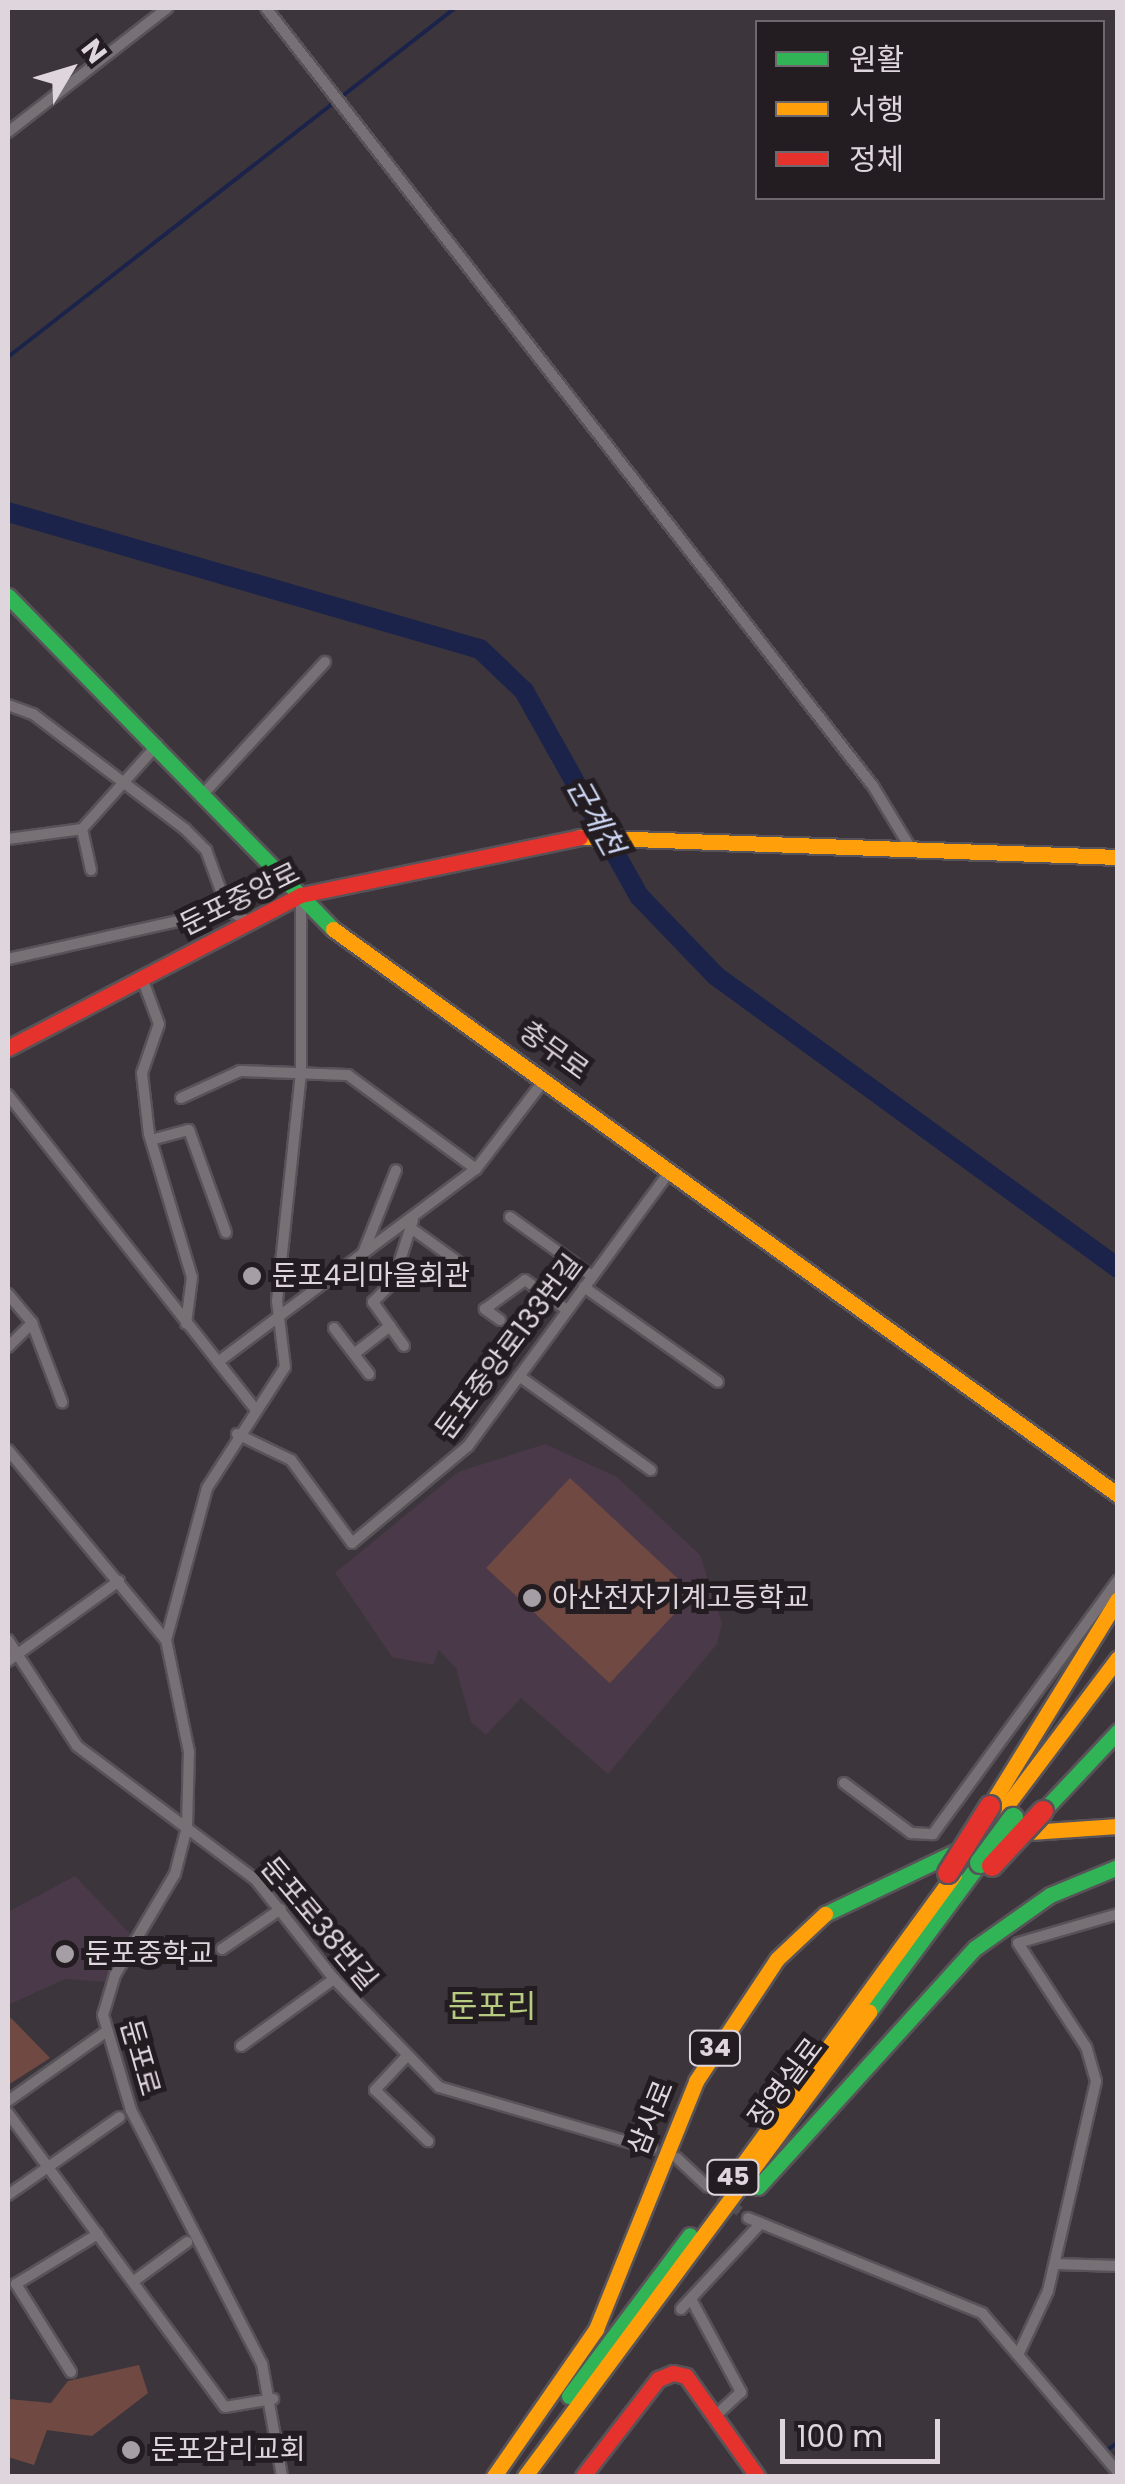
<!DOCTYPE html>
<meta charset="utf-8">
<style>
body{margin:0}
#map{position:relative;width:1125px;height:2484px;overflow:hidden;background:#3c363c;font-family:Poppins,"Noto Sans KR",sans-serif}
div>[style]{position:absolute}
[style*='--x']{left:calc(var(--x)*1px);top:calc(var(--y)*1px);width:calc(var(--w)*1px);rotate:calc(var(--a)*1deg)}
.built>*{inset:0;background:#4a3948}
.green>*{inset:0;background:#704943;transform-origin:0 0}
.stream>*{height:4px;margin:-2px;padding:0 2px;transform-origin:2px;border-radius:2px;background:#1c234a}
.river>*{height:20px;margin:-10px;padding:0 10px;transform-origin:10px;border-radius:10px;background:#1c234a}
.street-tunnel>*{height:10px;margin-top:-5px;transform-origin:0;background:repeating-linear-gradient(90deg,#544e54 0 10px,transparent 0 15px)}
.roads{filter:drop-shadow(2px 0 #585358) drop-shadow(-2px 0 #585358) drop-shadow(0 2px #585358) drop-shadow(0 -2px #585358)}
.street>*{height:10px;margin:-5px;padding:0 5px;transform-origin:5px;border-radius:5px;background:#777176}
.fast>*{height:15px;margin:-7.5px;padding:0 7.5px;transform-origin:7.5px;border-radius:7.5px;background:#30b455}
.slow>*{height:15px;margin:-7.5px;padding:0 7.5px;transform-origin:7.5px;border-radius:7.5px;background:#ff9f0a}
.jam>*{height:15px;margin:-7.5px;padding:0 7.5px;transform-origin:7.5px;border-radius:7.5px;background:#e5322d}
.bridges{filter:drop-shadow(2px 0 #585358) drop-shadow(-2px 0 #585358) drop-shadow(0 2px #585358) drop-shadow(0 -2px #585358)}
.fast-bridge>*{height:20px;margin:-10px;padding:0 10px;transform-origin:10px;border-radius:10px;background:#30b455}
.jam-bridge>*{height:20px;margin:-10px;padding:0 10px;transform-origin:10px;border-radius:10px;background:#e5322d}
.dots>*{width:28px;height:28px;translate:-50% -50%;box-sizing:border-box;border:5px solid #231d22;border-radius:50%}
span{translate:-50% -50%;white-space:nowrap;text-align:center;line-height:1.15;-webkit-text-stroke:10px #231d22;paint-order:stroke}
.shield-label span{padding:2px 8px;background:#231d22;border:2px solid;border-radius:8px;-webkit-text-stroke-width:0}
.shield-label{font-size:25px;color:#dfd6dd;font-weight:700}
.street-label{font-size:28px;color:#dfd6dd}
.poi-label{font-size:28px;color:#dfd6dd}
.left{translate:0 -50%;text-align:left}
.water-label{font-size:30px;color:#d0daf8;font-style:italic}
.quarter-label{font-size:32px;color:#b8cc81}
.frame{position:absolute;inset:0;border:10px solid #dfd6dd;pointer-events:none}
.legend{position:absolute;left:755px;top:20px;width:350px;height:180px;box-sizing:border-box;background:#231d22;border:2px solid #6e676d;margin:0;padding:12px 18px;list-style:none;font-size:30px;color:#dfd6dd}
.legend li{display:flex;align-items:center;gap:20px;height:50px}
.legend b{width:50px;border:2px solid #6e676d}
.north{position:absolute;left:20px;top:20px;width:100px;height:100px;-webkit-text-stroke:8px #231d22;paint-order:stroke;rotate:52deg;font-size:28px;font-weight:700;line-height:40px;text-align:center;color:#dfd6dd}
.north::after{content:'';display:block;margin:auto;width:35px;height:45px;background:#dfd6dd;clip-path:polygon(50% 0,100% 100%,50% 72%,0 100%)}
.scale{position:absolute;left:780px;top:2419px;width:160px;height:45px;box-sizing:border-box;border:5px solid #dfd6dd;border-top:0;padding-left:12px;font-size:30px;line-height:35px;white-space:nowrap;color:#dfd6dd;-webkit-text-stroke:8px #231d22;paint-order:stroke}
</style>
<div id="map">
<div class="built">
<i style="clip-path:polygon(545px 1444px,617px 1477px,700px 1555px,722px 1623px,717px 1644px,608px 1774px,521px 1698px,486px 1735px,471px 1722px,456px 1668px,439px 1650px,433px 1665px,392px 1657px,335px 1573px,458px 1472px)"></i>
<i style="clip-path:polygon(75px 1876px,134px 1938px,105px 1982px,65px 1979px,8px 2005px,8px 1912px)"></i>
</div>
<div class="green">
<i style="left:570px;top:1478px;width:169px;height:123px;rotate:43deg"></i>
<i style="clip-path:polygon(11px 2018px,50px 2058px,8px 2085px,8px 2020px)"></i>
<i style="clip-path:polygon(139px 2365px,148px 2393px,92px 2436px,47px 2430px,34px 2465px,8px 2457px,8px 2399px,51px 2403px,68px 2381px)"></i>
</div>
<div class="stream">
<i style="--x:8;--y:357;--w:567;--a:-37.98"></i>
<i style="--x:1106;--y:2451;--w:15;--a:-37"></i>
</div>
<div class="river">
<i style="--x:8;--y:512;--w:491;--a:16.2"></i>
<i style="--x:480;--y:649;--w:61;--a:43.7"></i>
<i style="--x:524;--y:691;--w:235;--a:60.7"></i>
<i style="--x:639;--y:896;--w:111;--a:46.1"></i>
<i style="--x:716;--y:976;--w:497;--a:36"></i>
</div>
<div class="street-tunnel">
<i style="--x:708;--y:2187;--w:51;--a:37.8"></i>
</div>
<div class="roads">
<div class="street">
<i style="--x:266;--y:8;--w:987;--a:52.04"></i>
<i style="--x:873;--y:786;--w:71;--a:58.8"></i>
<i style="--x:8;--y:132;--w:202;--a:-37.9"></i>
<i style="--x:8;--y:705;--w:27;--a:20"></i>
<i style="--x:33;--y:714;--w:191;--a:37.1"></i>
<i style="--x:185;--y:829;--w:30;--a:45"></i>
<i style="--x:206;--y:850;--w:64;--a:69.9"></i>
<i style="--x:205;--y:792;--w:177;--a:-47.3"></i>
<i style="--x:82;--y:829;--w:113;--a:-48.2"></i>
<i style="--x:8;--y:839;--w:75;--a:-7.7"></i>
<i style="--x:82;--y:829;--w:42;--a:77.6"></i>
<i style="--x:8;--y:959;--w:225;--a:-12.6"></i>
<i style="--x:228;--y:910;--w:25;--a:29"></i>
<i style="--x:142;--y:978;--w:49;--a:69.7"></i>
<i style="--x:159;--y:1024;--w:52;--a:109.1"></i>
<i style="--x:142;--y:1073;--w:61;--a:83.5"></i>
<i style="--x:149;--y:1134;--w:149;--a:73.3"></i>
<i style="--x:192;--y:1277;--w:47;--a:97.3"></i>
<i style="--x:8;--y:1095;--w:340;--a:51.8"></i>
<i style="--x:181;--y:1098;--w:65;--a:-24.6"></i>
<i style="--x:240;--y:1071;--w:108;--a:2.1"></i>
<i style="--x:348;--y:1075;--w:159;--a:36.3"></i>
<i style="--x:151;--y:1140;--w:39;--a:-15"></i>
<i style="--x:189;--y:1130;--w:109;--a:70.2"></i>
<i style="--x:510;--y:1217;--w:101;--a:35.7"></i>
<i style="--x:415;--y:1231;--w:57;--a:35.7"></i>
<i style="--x:363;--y:1253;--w:89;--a:-68.3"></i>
<i style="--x:584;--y:1287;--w:164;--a:35.3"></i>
<i style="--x:8;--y:1294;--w:38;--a:50"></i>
<i style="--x:32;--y:1323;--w:85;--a:69.2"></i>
<i style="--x:500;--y:1320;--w:19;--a:-144"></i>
<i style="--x:485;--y:1309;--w:49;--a:-35.9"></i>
<i style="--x:525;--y:1280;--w:52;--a:35.5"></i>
<i style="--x:334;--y:1328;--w:58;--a:52.7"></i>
<i style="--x:404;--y:1346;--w:54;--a:-125.2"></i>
<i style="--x:373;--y:1302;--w:28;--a:-45"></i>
<i style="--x:393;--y:1282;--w:65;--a:-72.1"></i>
<i style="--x:8;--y:1347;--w:34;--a:-45"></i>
<i style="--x:354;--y:1354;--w:46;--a:-37.9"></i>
<i style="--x:519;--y:1376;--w:162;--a:35.5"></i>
<i style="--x:256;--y:1410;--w:61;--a:-128.4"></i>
<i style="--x:218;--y:1362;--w:322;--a:-36.8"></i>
<i style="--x:476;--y:1169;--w:113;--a:-52.5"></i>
<i style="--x:237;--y:1434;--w:60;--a:25.7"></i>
<i style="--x:291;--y:1460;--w:103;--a:53.7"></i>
<i style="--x:352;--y:1543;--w:151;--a:-39.9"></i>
<i style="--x:468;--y:1446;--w:341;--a:-53.7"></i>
<i style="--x:8;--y:1450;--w:247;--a:50.3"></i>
<i style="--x:8;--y:1640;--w:126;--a:56.9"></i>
<i style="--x:77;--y:1746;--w:222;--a:36.8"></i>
<i style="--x:255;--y:1879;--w:127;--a:51.7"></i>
<i style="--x:334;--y:1979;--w:151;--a:45.8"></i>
<i style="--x:439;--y:2087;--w:222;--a:16.2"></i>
<i style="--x:8;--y:1661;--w:137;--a:-35.8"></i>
<i style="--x:844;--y:1783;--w:84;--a:36.7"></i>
<i style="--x:911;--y:1833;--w:22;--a:3"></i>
<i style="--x:933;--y:1834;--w:314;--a:-53.9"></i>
<i style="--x:222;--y:1949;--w:71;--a:-34.1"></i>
<i style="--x:241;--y:2046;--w:115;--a:-35.8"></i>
<i style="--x:405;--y:2058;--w:44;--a:133.2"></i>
<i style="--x:375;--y:2090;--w:74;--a:43.9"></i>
<i style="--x:8;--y:2101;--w:118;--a:-35.3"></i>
<i style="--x:8;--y:2113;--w:365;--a:53.6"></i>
<i style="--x:225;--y:2407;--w:49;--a:-9.5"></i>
<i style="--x:677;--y:2158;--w:42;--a:43.1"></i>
<i style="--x:8;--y:2195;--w:136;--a:-34.9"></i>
<i style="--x:748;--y:2218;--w:253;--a:22.1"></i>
<i style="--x:982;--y:2313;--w:209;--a:49.5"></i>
<i style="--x:1056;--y:2264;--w:62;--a:1.8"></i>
<i style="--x:134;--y:2281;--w:66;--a:-36.3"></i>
<i style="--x:691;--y:2299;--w:106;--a:61.7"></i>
<i style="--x:741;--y:2392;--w:35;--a:137"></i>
<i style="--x:681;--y:2309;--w:113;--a:-47.1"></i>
<i style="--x:1019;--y:2353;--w:68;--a:-64.9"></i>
<i style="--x:1048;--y:2291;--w:215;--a:-77.1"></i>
<i style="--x:1096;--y:2081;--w:35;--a:-106"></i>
<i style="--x:1086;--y:2047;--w:124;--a:-123.2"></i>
<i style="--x:1018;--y:1943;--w:104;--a:-16.2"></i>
<i style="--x:71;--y:2372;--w:104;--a:-122"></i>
<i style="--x:16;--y:2284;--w:96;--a:-31.4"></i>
<i style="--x:282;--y:2476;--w:114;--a:-100.1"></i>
<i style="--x:262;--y:2364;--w:286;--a:-117.3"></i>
<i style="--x:131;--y:2110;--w:99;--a:-106.4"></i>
<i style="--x:103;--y:2015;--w:42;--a:-73.3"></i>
<i style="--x:115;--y:1975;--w:117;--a:-59.3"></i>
<i style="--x:175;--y:1874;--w:49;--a:-75.7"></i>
<i style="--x:187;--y:1827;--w:75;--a:-88.5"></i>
<i style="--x:189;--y:1752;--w:114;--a:-101.6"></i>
<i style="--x:166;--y:1640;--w:157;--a:-74.9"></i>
<i style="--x:207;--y:1488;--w:144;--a:-57.2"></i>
<i style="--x:285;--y:1367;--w:66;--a:-96.9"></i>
<i style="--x:277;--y:1301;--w:231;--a:-84"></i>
<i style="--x:301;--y:1071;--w:175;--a:-90"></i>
</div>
<div class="fast">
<i style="--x:8;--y:596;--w:465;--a:45.7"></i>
<i style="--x:1043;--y:1811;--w:110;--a:-46.8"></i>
<i style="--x:825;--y:1914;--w:163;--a:-25.5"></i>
<i style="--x:869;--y:2012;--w:184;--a:-53.4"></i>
<i style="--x:758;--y:2187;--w:323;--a:-47.8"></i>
<i style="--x:975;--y:1948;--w:92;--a:-35.2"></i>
<i style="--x:1050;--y:1895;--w:74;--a:-22.4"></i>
<i style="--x:569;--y:2396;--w:201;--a:-53.1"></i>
</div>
<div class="slow">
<i style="--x:580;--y:837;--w:538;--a:2.13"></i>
<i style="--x:333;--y:929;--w:968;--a:35.79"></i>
<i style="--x:990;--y:1806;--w:243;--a:-58.3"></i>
<i style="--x:1001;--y:1813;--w:194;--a:-53"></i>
<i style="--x:1015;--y:1833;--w:103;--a:-3.9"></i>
<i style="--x:743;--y:2164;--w:358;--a:-53.9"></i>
<i style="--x:494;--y:2476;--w:179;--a:-55.2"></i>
<i style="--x:596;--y:2329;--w:267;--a:-68"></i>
<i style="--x:696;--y:2081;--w:146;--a:-56.4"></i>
<i style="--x:777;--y:1959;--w:66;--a:-43.2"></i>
<i style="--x:525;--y:2476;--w:578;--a:-53.45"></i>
</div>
<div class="jam">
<i style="--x:8;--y:1048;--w:331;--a:-27.6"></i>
<i style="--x:301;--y:895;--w:285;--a:-11.7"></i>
<i style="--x:583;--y:2476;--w:123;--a:-52.3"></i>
<i style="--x:658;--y:2379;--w:16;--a:-22"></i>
<i style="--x:673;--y:2373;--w:13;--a:13"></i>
<i style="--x:686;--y:2376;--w:123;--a:54.6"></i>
</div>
</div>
<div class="bridges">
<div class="fast-bridge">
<i style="--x:980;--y:1863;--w:56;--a:-53.7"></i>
</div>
<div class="jam-bridge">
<i style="--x:992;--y:1866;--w:75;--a:-47.2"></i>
<i style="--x:948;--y:1873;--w:79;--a:-57.9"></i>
</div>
</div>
<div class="dots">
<i style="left:252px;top:1276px;background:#a69ea5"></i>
<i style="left:532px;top:1598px;background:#a69ea5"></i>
<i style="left:65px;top:1954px;background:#a69ea5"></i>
<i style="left:131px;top:2450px;background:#a69ea5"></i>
</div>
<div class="shield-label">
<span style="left:715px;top:2048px">34</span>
<span style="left:733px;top:2177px">45</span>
</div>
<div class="street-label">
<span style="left:240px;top:899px;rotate:-26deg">둔포중앙로</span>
<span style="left:554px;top:1051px;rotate:36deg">충무로</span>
<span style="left:509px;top:1347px;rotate:-53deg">둔포중앙로133번길</span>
<span style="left:319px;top:1924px;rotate:50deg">둔포로38번길</span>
<span style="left:140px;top:2058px;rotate:74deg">둔포로</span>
<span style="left:786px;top:2083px;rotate:-53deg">장영실로</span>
<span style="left:651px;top:2118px;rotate:-68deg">삼사로</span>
</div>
<div class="poi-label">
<span class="left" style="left:272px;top:1276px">둔포4리마을회관</span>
<span class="left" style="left:552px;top:1598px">아산전자기계고등학교</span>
<span class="left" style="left:85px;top:1954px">둔포중학교</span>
<span class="left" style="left:151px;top:2450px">둔포감리교회</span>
</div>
<div class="water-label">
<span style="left:595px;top:817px;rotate:61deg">군계천</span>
</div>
<div class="quarter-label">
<span style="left:492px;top:2006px">둔포리</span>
</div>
<div class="frame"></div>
<ul class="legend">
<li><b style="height:12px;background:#30b455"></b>원활</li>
<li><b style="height:12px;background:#ff9f0a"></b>서행</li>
<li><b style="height:12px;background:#e5322d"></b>정체</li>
</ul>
<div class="north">N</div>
<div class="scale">100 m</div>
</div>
